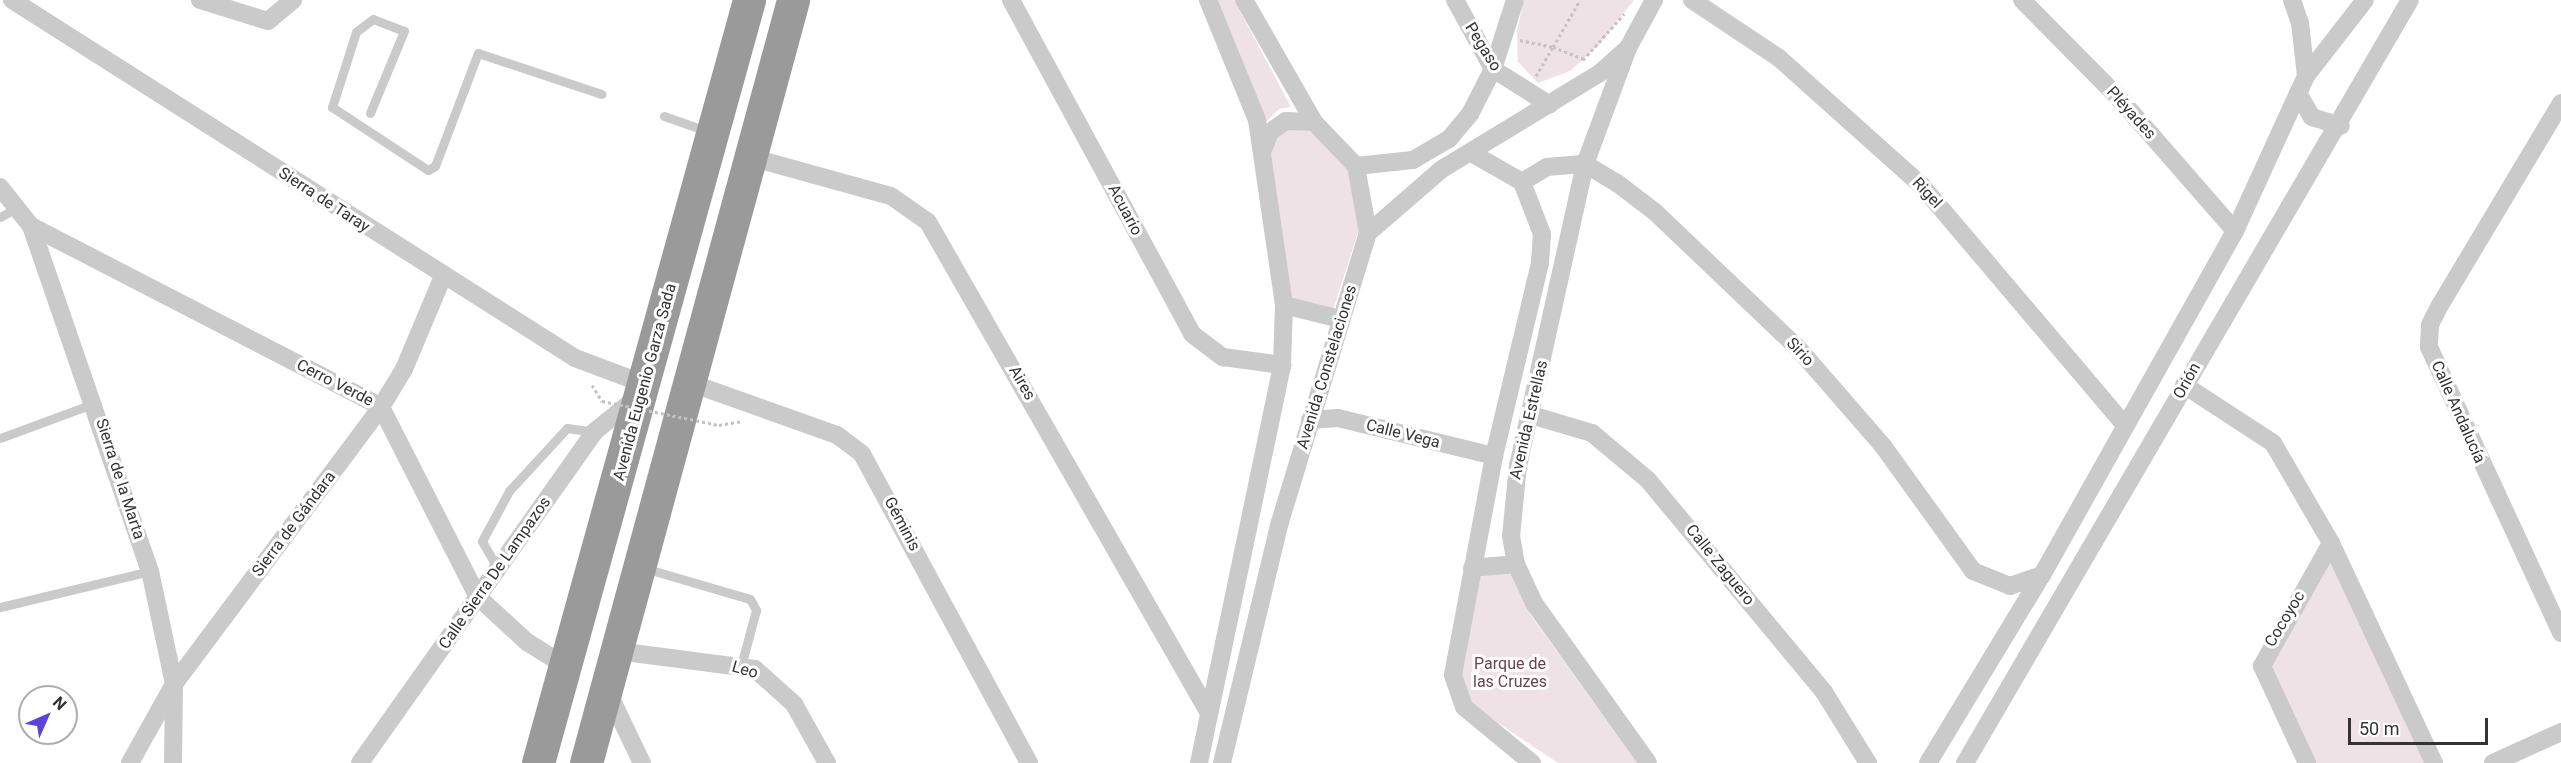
<!DOCTYPE html>
<meta charset="utf-8">
<style>
body{margin:0}
#map{position:relative;width:2561px;height:763px;overflow:hidden;background:#fff;font-family:Roboto,sans-serif}
div>[style]{position:absolute}
[style*='--x']{left:calc(var(--x)*1px);top:calc(var(--y)*1px);width:calc(var(--w)*1px);rotate:calc(var(--a)*1deg)}
.green>*{inset:0;background:#eee2e6}
.path>*{height:3px;margin-top:-1.5px;transform-origin:0;background:repeating-linear-gradient(90deg,#c3c3c3 0 3px,transparent 0 6px)}
.lane>*{height:9px;margin:-4.5px;padding:0 4.5px;transform-origin:4.5px;border-radius:4.5px;background:#cacaca}
.street>*{height:18px;margin:-9px;padding:0 9px;transform-origin:9px;border-radius:9px;background:#cacaca}
.highway>*{height:33px;margin:-16.5px;padding:0 16.5px;transform-origin:16.5px;border-radius:16.5px;background:#9a9a9a}
.path-bridge>*{height:3px;margin-top:-1.5px;transform-origin:0;background:repeating-linear-gradient(90deg,#c3c3c3 0 3px,transparent 0 6px)}
span{translate:-50% -50%;white-space:nowrap;text-align:center;line-height:1.15;-webkit-text-stroke:6px #fff;paint-order:stroke}
.street-label{font-size:16px;color:#333}
.park-label{font-size:16px;color:#6d424c}
.north{position:absolute;left:18px;top:685px;width:60px;height:60px;box-sizing:border-box;background:#fff;border:2px solid #adadad;border-radius:50%;rotate:45deg;font-size:16px;font-weight:700;line-height:24px;text-align:center;color:#333}
.north::after{content:'';display:block;margin:auto;width:21px;height:27px;background:#5a44db;clip-path:polygon(50% 0,100% 100%,50% 72%,0 100%)}
.scale{position:absolute;left:2348px;top:718px;width:140px;height:27px;box-sizing:border-box;border:3px solid #333;border-top:0;padding-left:8px;font-size:18px;line-height:21px;white-space:nowrap;color:#333;-webkit-text-stroke:4px #fff;paint-order:stroke}
</style>
<div id="map">
<div class="green">
<i style="clip-path:polygon(1213px 0,1234px 0,1291px 107px,1279px 109px,1262px 126px)"></i>
<i style="clip-path:polygon(1524px 0,1634px 0,1599px 45px,1570px 71px,1538px 83px,1518px 62px,1517px 31px)"></i>
<i style="clip-path:polygon(1302px 123px,1347px 163px,1361px 223px,1333px 310px,1288px 298px,1270px 161px,1273px 136px)"></i>
<i style="clip-path:polygon(2331px 543px,2434px 763px,2309px 763px,2264px 654px)"></i>
<i style="clip-path:polygon(1507px 569px,1521px 585px,1530px 614px,1637px 763px,1558px 763px,1467px 702px,1459px 669px,1477px 578px)"></i>
</div>
<div class="path">
<i style="--x:1520;--y:40;--w:34;--a:12"></i>
<i style="--x:1553;--y:47;--w:54;--a:-60.1"></i>
<i style="--x:1583;--y:60;--w:62;--a:-48.3"></i>
<i style="--x:1536;--y:76;--w:34;--a:-60"></i>
<i style="--x:1553;--y:47;--w:33;--a:21"></i>
<i style="--x:592;--y:385;--w:19;--a:58"></i>
<i style="--x:719;--y:425;--w:22;--a:-10"></i>
</div>
<div class="lane">
<i style="--x:370;--y:113;--w:89;--a:-67.5"></i>
<i style="--x:404;--y:31;--w:33;--a:-159"></i>
<i style="--x:373;--y:19;--w:21;--a:143"></i>
<i style="--x:356;--y:32;--w:79;--a:107.7"></i>
<i style="--x:332;--y:107;--w:115;--a:33.3"></i>
<i style="--x:428;--y:170;--w:8;--a:-30"></i>
<i style="--x:435;--y:166;--w:121;--a:-69.2"></i>
<i style="--x:478;--y:53;--w:130;--a:18.4"></i>
<i style="--x:664;--y:116;--w:46;--a:19.2"></i>
<i style="--x:0;--y:217;--w:21;--a:-29"></i>
<i style="--x:0;--y:438;--w:101;--a:-20.2"></i>
<i style="--x:644;--y:568;--w:110;--a:16.3"></i>
<i style="--x:750;--y:599;--w:13;--a:61"></i>
<i style="--x:756;--y:610;--w:58;--a:105"></i>
<i style="--x:498;--y:569;--w:32;--a:-120"></i>
<i style="--x:482;--y:541;--w:57;--a:-61.6"></i>
<i style="--x:509;--y:491;--w:86;--a:-47.4"></i>
<i style="--x:567;--y:428;--w:27;--a:8"></i>
<i style="--x:0;--y:607;--w:154;--a:-13.5"></i>
</div>
<div class="street">
<i style="--x:12;--y:0;--w:667;--a:32.45"></i>
<i style="--x:575;--y:358;--w:74;--a:20.6"></i>
<i style="--x:200;--y:0;--w:71;--a:17.2"></i>
<i style="--x:268;--y:21;--w:33;--a:-40"></i>
<i style="--x:1011;--y:0;--w:380;--a:61.5"></i>
<i style="--x:1192;--y:334;--w:39;--a:37"></i>
<i style="--x:1223;--y:357;--w:60;--a:7.7"></i>
<i style="--x:1455;--y:0;--w:79;--a:61.2"></i>
<i style="--x:1493;--y:69;--w:67;--a:32.3"></i>
<i style="--x:1692;--y:0;--w:105;--a:33.7"></i>
<i style="--x:1779;--y:58;--w:192;--a:41.8"></i>
<i style="--x:1922;--y:186;--w:314;--a:49.7"></i>
<i style="--x:2022;--y:0;--w:138;--a:45.3"></i>
<i style="--x:2119;--y:98;--w:176;--a:48.9"></i>
<i style="--x:2292;--y:0;--w:24;--a:71"></i>
<i style="--x:2300;--y:23;--w:53;--a:83.5"></i>
<i style="--x:1628;--y:48;--w:124;--a:110.3"></i>
<i style="--x:1585;--y:164;--w:308;--a:102.5"></i>
<i style="--x:1518;--y:465;--w:71;--a:95.6"></i>
<i style="--x:1511;--y:536;--w:28;--a:80"></i>
<i style="--x:1516;--y:564;--w:43;--a:65.2"></i>
<i style="--x:1534;--y:603;--w:196;--a:54.5"></i>
<i style="--x:2298;--y:93;--w:28;--a:60"></i>
<i style="--x:2312;--y:117;--w:30;--a:17"></i>
<i style="--x:2561;--y:103;--w:235;--a:120.9"></i>
<i style="--x:2440;--y:305;--w:22;--a:117"></i>
<i style="--x:2430;--y:325;--w:22;--a:93"></i>
<i style="--x:2429;--y:347;--w:315;--a:65.2"></i>
<i style="--x:1263;--y:150;--w:19;--a:-69"></i>
<i style="--x:1270;--y:132;--w:19;--a:-35"></i>
<i style="--x:1286;--y:121;--w:28;--a:2"></i>
<i style="--x:1473;--y:154;--w:56;--a:29.7"></i>
<i style="--x:1522;--y:182;--w:56;--a:69"></i>
<i style="--x:1542;--y:234;--w:29;--a:94"></i>
<i style="--x:1540;--y:263;--w:198;--a:103.4"></i>
<i style="--x:1494;--y:456;--w:223;--a:100.6"></i>
<i style="--x:1453;--y:675;--w:34;--a:71"></i>
<i style="--x:1464;--y:707;--w:88;--a:39.5"></i>
<i style="--x:750;--y:157;--w:146;--a:15.5"></i>
<i style="--x:891;--y:196;--w:45;--a:35.1"></i>
<i style="--x:928;--y:222;--w:566;--a:60.22"></i>
<i style="--x:1356;--y:166;--w:57;--a:-6"></i>
<i style="--x:1413;--y:160;--w:42;--a:-30.3"></i>
<i style="--x:1449;--y:139;--w:33;--a:-50"></i>
<i style="--x:1470;--y:114;--w:51;--a:-62.9"></i>
<i style="--x:1493;--y:69;--w:72;--a:-72.3"></i>
<i style="--x:1522;--y:182;--w:29;--a:-31"></i>
<i style="--x:1547;--y:167;--w:38;--a:-5"></i>
<i style="--x:1585;--y:164;--w:37;--a:31"></i>
<i style="--x:1617;--y:183;--w:48;--a:37.3"></i>
<i style="--x:1655;--y:212;--w:196;--a:43.6"></i>
<i style="--x:1797;--y:347;--w:131;--a:49"></i>
<i style="--x:1883;--y:446;--w:154;--a:54.2"></i>
<i style="--x:1973;--y:571;--w:40;--a:22"></i>
<i style="--x:2010;--y:586;--w:34;--a:-19"></i>
<i style="--x:0;--y:187;--w:50;--a:51.5"></i>
<i style="--x:31;--y:226;--w:365;--a:71"></i>
<i style="--x:150;--y:571;--w:116;--a:78"></i>
<i style="--x:174;--y:684;--w:79;--a:90.7"></i>
<i style="--x:31;--y:226;--w:394;--a:27.3"></i>
<i style="--x:381;--y:407;--w:213;--a:63"></i>
<i style="--x:478;--y:597;--w:67;--a:42.6"></i>
<i style="--x:527;--y:642;--w:47;--a:32"></i>
<i style="--x:1368;--y:233;--w:98;--a:-40.9"></i>
<i style="--x:1442;--y:169;--w:185;--a:-31.3"></i>
<i style="--x:1600;--y:73;--w:38;--a:-42"></i>
<i style="--x:1628;--y:48;--w:55;--a:-61.6"></i>
<i style="--x:1284;--y:305;--w:58;--a:14"></i>
<i style="--x:688;--y:382;--w:158;--a:19.6"></i>
<i style="--x:837;--y:435;--w:31;--a:37"></i>
<i style="--x:862;--y:454;--w:351;--a:61.6"></i>
<i style="--x:2184;--y:385;--w:106;--a:33.1"></i>
<i style="--x:2273;--y:443;--w:116;--a:59.9"></i>
<i style="--x:2331;--y:543;--w:243;--a:64.9"></i>
<i style="--x:1531;--y:415;--w:64;--a:16.4"></i>
<i style="--x:1592;--y:433;--w:73;--a:40"></i>
<i style="--x:1648;--y:480;--w:276;--a:50.3"></i>
<i style="--x:1824;--y:692;--w:84;--a:58.2"></i>
<i style="--x:1310;--y:420;--w:28;--a:-4"></i>
<i style="--x:1338;--y:418;--w:161;--a:13.7"></i>
<i style="--x:1472;--y:568;--w:44;--a:-5.2"></i>
<i style="--x:617;--y:651;--w:139;--a:7.4"></i>
<i style="--x:755;--y:669;--w:52;--a:41.9"></i>
<i style="--x:794;--y:704;--w:68;--a:60.8"></i>
<i style="--x:607;--y:690;--w:81;--a:64.4"></i>
<i style="--x:130;--y:763;--w:90;--a:-60.9"></i>
<i style="--x:174;--y:684;--w:346;--a:-53.2"></i>
<i style="--x:381;--y:407;--w:44;--a:-58.8"></i>
<i style="--x:404;--y:369;--w:101;--a:-67.2"></i>
<i style="--x:360;--y:763;--w:405;--a:-54.7"></i>
<i style="--x:594;--y:432;--w:54;--a:-39"></i>
<i style="--x:1199;--y:763;--w:407;--a:-78.2"></i>
<i style="--x:1282;--y:365;--w:60;--a:-88.1"></i>
<i style="--x:1284;--y:305;--w:187;--a:-98.3"></i>
<i style="--x:1257;--y:120;--w:130;--a:-112.2"></i>
<i style="--x:1222;--y:763;--w:248;--a:-76.5"></i>
<i style="--x:1280;--y:522;--w:302;--a:-73.1"></i>
<i style="--x:1368;--y:233;--w:68;--a:-100.2"></i>
<i style="--x:1356;--y:166;--w:61;--a:-133.7"></i>
<i style="--x:1314;--y:122;--w:141;--a:-119.8"></i>
<i style="--x:1928;--y:763;--w:220;--a:-58.8"></i>
<i style="--x:2042;--y:575;--w:394;--a:-60.7"></i>
<i style="--x:2235;--y:231;--w:170;--a:-65.4"></i>
<i style="--x:2306;--y:76;--w:96;--a:-52.2"></i>
<i style="--x:1965;--y:763;--w:883;--a:-59.75"></i>
<i style="--x:2307;--y:763;--w:107;--a:-114.9"></i>
<i style="--x:2262;--y:666;--w:141;--a:-60.7"></i>
<i style="--x:2493;--y:763;--w:75;--a:-24.5"></i>
</div>
<div class="highway">
<i style="--x:538;--y:763;--w:792;--a:-74.54"></i>
<i style="--x:586;--y:763;--w:791;--a:-74.82"></i>
</div>
<div class="path-bridge">
<i style="--x:602;--y:401;--w:119;--a:11.6"></i>
</div>
<div class="street-label">
<span style="left:1483px;top:47px;rotate:58deg">Pegaso</span>
<span style="left:2131px;top:113px;rotate:48deg">Pléyades</span>
<span style="left:1927px;top:193px;rotate:47deg">Rigel</span>
<span style="left:324px;top:200px;rotate:33deg">Sierra de Taray</span>
<span style="left:1125px;top:210px;rotate:62deg">Acuario</span>
<span style="left:1800px;top:352px;rotate:47deg">Sirio</span>
<span style="left:1327px;top:367px;rotate:-73deg">Avenida Constelaciones</span>
<span style="left:2187px;top:381px;rotate:-61deg">Orión</span>
<span style="left:645px;top:382px;rotate:-75deg">Avenida Eugenio Garza Sada</span>
<span style="left:335px;top:383px;rotate:27deg">Cerro Verde</span>
<span style="left:1022px;top:383px;rotate:60deg">Aires</span>
<span style="left:2458px;top:412px;rotate:66deg">Calle Andalucía</span>
<span style="left:1529px;top:420px;rotate:-77deg">Avenida Estrellas</span>
<span style="left:1403px;top:434px;rotate:14deg">Calle Vega</span>
<span style="left:120px;top:479px;rotate:72deg">Sierra de la Marta</span>
<span style="left:294px;top:524px;rotate:-53deg">Sierra de Gándara</span>
<span style="left:902px;top:524px;rotate:62deg">Géminis</span>
<span style="left:1720px;top:565px;rotate:51deg">Calle Zaguero</span>
<span style="left:495px;top:573px;rotate:-55deg">Calle Sierra De Lampazos</span>
<span style="left:2285px;top:619px;rotate:-59deg">Cocoyoc</span>
<span style="left:745px;top:670px;rotate:16deg">Leo</span>
</div>
<div class="park-label">
<span style="left:1510px;top:673px">Parque de<br>las Cruzes</span>
</div>
<div class="north">N</div>
<div class="scale">50 m</div>
</div>
